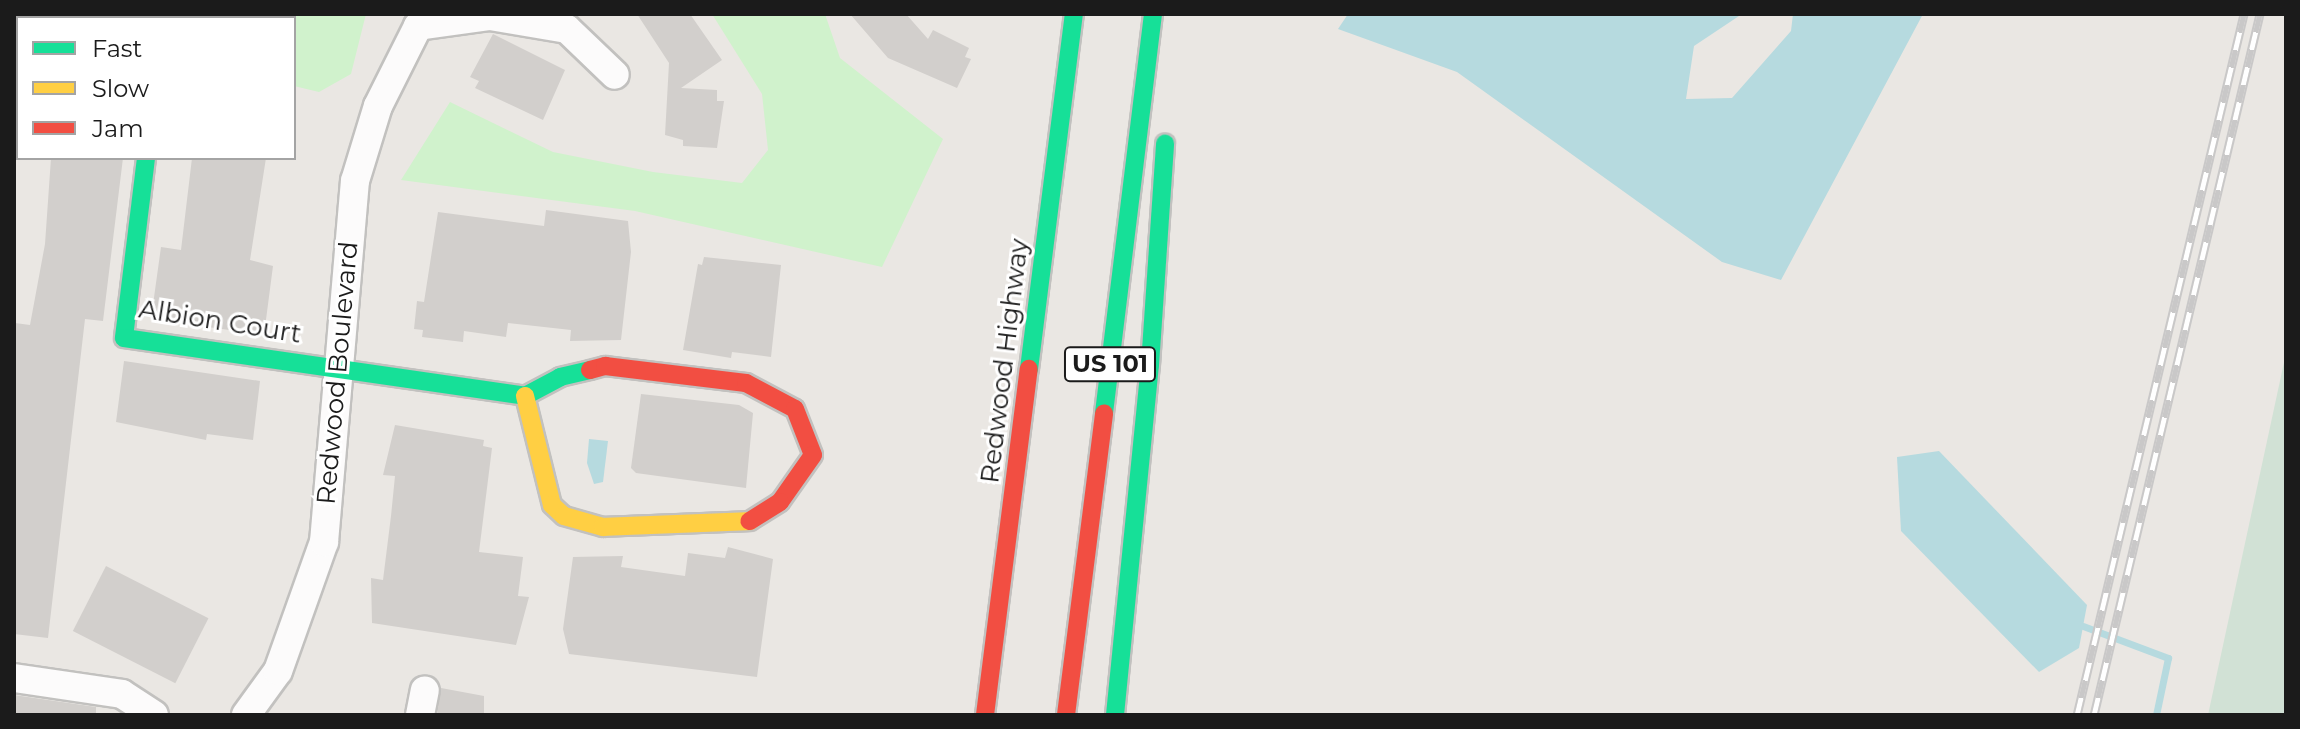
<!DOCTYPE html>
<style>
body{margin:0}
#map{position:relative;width:2300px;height:729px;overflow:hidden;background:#eae7e3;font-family:Montserrat,sans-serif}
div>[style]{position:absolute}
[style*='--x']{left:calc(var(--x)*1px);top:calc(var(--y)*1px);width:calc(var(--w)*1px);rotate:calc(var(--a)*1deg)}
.wetland>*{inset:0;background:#d1e1d5}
.park>*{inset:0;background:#d0f2cc}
.water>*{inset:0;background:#b6dadf}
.stream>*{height:7px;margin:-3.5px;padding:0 3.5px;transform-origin:3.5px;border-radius:3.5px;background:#b6dadf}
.building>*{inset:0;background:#d2cfcc;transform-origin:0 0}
.roads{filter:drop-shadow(2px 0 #c2c1bf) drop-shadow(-2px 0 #c2c1bf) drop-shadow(0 2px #c2c1bf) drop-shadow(0 -2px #c2c1bf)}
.street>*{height:28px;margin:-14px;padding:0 14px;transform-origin:14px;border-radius:14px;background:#fcfbfb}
.fast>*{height:18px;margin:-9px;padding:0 9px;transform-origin:9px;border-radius:9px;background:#16e098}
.slow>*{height:18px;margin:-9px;padding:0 9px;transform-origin:9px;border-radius:9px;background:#ffcf43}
.jam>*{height:18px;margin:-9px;padding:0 9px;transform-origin:9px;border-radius:9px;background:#f24e42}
.rail>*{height:9px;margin-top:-4.5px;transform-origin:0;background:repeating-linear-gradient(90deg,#fff 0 18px,#c9c8c8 0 36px);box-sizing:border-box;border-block:2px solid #c9c8c8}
span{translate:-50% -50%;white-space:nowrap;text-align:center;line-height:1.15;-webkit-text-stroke:6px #fff;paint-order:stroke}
.shield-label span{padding:2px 6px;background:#fff;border:2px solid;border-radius:6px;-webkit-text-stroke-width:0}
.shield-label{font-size:24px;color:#1b1b1b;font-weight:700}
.street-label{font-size:26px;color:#1b1b1b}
.frame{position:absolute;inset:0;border:16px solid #1b1b1b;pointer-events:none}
.legend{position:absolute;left:16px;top:16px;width:280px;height:144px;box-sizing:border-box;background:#fff;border:2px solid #a4a4a4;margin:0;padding:10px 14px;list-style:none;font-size:24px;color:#1b1b1b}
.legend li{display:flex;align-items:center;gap:16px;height:40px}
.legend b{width:40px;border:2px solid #a4a4a4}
</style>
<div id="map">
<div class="wetland">
<i style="clip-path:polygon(2286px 353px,2286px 715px,2208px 715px)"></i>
</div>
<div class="park">
<i style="clip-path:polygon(77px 14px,366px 14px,351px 74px,319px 92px,294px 86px,294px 18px)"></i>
<i style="clip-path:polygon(712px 14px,825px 14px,840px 58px,943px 139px,882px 267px,635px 211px,401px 180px,450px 102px,553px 152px,653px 172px,742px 183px,768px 150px,762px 94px)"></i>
</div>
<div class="water">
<i style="clip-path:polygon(1348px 14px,1742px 14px,1694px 46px,1686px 99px,1732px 98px,1791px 31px,1793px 14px,1923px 14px,1781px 280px,1722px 262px,1457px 72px,1338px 29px)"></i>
<i style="clip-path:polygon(589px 439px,608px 441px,603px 482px,594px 484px,587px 463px)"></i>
<i style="clip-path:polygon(1939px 451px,2087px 605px,2079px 648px,2039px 672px,1901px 531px,1897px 457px)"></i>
</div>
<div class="stream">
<i style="--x:2083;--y:626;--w:91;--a:20.6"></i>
<i style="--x:2168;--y:658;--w:58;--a:101.9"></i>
</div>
<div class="building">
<i style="clip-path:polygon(637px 14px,690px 14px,722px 60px,681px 88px,717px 90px,717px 101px,724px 101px,717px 148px,683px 146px,683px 140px,665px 135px,669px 63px)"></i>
<i style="clip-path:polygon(850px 14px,906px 14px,928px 39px,933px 30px,969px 48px,965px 57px,971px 59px,957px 88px,888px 58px)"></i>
<i style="clip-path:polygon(493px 34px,565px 70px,543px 120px,475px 88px,479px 81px,470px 77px)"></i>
<i style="clip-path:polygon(51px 158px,123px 158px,103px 321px,85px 319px,48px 638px,14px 634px,14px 333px,15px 323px,30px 325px,45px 244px)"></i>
<i style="clip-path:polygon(192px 158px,266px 158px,250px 260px,273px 266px,264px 335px,151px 319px,161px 247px,181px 250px)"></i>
<i style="clip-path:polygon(546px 210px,628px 221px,631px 252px,621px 340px,570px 341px,571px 330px,508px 323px,506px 337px,464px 331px,463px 342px,422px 337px,423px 330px,414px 329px,417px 301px,424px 302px,438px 212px,544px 226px)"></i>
<i style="clip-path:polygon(704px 257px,781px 265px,771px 357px,732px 352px,731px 358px,683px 350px,698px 264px,702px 265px)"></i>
<i style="clip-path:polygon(124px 361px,260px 381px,253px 440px,207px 434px,206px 440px,116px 422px)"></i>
<i style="clip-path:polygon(641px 394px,739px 405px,753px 413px,746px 488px,636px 473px,631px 468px)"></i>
<i style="clip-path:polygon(395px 425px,484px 440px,483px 446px,492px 448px,479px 552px,523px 557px,518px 596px,529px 597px,516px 645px,372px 623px,371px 578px,383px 580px,391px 516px,395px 476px,383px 475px)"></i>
<i style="clip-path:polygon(728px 547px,773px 559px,757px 677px,569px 654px,563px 629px,573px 557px,623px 556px,621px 567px,685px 576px,688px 553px,725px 558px)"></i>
<i style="left:106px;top:566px;width:115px;height:73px;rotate:27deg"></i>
<i style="clip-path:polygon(441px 688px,484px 696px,484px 715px,437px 715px)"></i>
<i style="clip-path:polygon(14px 695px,96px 707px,96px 715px,14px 715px)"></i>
</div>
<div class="roads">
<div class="street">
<i style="--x:14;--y:678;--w:109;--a:8.4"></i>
<i style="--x:122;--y:694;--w:38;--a:33"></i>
<i style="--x:246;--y:715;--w:54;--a:-54"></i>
<i style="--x:278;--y:671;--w:137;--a:-70.4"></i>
<i style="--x:324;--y:542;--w:362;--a:-85.1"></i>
<i style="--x:355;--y:181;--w:78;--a:-73"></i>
<i style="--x:378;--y:106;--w:89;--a:-63.4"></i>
<i style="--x:418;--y:26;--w:73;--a:-7.9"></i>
<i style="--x:490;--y:16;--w:78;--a:9.6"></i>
<i style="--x:567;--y:29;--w:66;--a:43.8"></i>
<i style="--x:420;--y:715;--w:25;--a:-79"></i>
</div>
<div class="fast">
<i style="--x:146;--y:158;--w:181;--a:97"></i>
<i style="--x:124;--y:338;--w:405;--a:8.2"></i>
<i style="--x:525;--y:396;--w:40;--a:-28"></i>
<i style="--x:560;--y:377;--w:31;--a:-13"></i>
<i style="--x:1029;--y:369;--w:358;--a:-82.8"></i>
<i style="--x:1104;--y:413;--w:402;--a:-83"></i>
<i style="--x:1115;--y:715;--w:352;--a:-84.3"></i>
<i style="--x:1150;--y:365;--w:222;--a:-86.1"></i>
</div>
<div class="slow">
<i style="--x:525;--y:396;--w:112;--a:76.1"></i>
<i style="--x:552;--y:505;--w:16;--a:43"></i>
<i style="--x:564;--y:516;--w:41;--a:15.8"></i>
<i style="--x:603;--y:527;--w:147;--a:-2.3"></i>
</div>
<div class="jam">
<i style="--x:590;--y:370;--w:16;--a:-15"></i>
<i style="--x:605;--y:366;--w:142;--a:6.9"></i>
<i style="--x:746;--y:383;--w:55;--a:28"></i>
<i style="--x:795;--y:409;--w:49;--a:68.6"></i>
<i style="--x:813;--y:455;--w:57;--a:125.1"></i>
<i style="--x:780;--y:502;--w:36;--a:148"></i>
<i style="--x:985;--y:715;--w:349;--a:-82.8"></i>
<i style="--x:1066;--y:715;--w:304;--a:-82.8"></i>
</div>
</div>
<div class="rail">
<i style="--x:2077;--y:715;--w:721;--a:-76.6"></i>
<i style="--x:2094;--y:715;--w:720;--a:-76.68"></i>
</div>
<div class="shield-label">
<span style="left:1110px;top:364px">US 101</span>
</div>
<div class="street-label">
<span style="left:220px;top:322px;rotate:9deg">Albion Court</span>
<span style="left:1005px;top:361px;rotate:-83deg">Redwood Highway</span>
<span style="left:338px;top:373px;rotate:-85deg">Redwood Boulevard</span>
</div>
<div class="frame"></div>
<ul class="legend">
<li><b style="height:10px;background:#16e098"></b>Fast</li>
<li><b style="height:10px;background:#ffcf43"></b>Slow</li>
<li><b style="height:10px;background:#f24e42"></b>Jam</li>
</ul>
</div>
